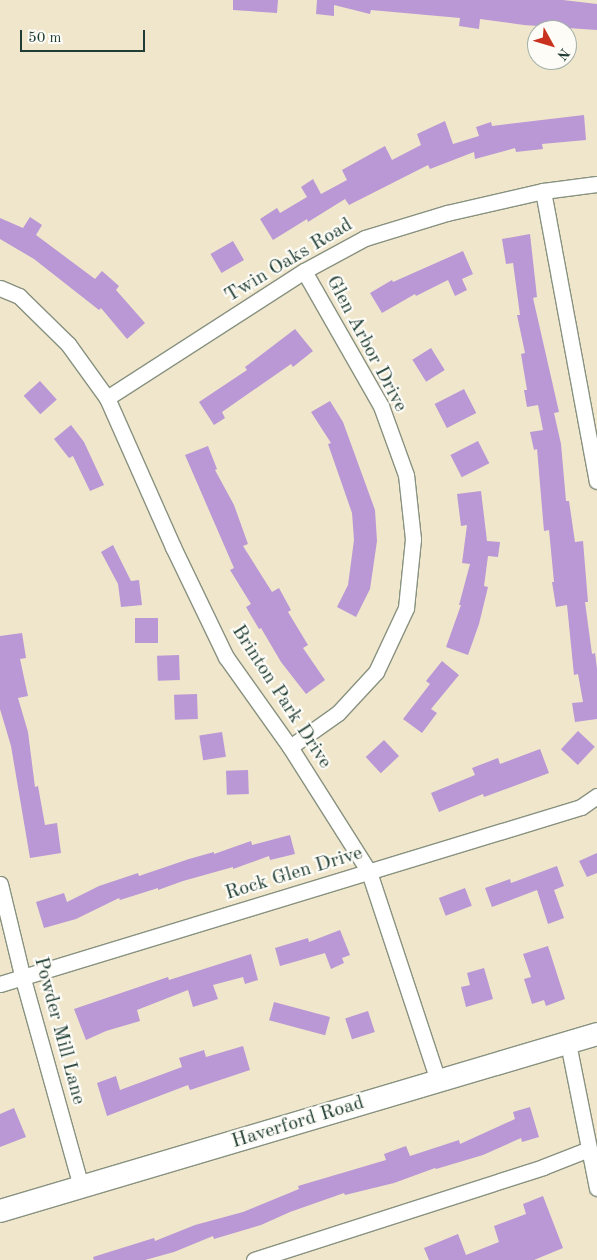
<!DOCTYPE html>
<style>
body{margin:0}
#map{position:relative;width:597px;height:1260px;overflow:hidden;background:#f0e6cb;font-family:"Old Standard TT",serif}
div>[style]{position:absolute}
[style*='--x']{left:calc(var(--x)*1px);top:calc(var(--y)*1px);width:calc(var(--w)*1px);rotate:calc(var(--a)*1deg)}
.building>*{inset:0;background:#b998d5;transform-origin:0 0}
.roads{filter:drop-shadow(1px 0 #889280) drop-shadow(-1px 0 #889280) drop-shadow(0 1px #889280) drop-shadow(0 -1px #889280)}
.street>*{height:15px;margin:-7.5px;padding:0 7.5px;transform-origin:7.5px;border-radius:7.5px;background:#fff}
.primary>*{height:22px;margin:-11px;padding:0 11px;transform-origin:11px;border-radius:11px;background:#fff}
span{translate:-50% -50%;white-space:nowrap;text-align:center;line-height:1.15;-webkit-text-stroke:4.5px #fdfcf7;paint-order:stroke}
.street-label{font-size:20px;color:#1f3d34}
.north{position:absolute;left:527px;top:20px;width:50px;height:50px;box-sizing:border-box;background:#fdfcf7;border:1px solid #a4b0a9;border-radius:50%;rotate:129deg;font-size:14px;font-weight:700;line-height:20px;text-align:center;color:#1f3d34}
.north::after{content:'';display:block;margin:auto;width:18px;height:22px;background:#c8321e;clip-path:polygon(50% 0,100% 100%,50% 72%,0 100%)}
.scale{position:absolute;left:20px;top:30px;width:125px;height:22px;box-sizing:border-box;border:2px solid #1f3d34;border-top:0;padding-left:6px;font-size:15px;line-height:18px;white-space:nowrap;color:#1f3d34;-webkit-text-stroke:4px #fdfcf7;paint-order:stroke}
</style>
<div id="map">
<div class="building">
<i style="clip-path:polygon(233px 0,278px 0,277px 13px,233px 10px)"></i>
<i style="clip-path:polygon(317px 0,563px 0,597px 4px,597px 30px,524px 25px,480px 19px,479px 29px,459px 26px,460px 18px,371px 10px,370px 14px,334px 5px,334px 16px,316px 14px)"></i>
<i style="clip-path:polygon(584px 115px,586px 140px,542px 144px,543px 149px,516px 152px,515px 148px,475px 159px,474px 152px,430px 169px,428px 165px,349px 205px,345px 199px,308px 222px,307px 219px,273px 240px,260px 219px,277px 208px,280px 213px,307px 197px,301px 187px,313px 179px,321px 194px,347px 180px,342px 170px,385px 146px,392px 160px,421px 145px,417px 134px,445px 121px,453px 144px,479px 136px,476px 127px,491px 122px,492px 126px)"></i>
<i style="clip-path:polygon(30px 217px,42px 225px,36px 235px,95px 279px,102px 271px,119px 286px,116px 290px,145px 323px,127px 339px,101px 308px,99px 310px,34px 259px,0 239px,0 218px,23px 228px)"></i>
<i style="clip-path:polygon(530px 234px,537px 297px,533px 298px,559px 412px,554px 413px,561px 444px,566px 501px,569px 501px,575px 542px,583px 541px,588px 602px,585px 602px,592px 654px,595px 653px,597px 669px,597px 719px,575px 722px,572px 703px,583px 702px,578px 674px,574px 675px,567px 605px,556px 607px,552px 582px,554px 582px,549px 530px,544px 531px,537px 449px,534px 450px,530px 432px,543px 430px,538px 405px,527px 407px,524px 390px,527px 390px,521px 354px,525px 353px,517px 315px,520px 315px,513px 263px,506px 264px,502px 239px)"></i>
<i style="left:233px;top:241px;width:22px;height:26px;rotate:60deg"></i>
<i style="clip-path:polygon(463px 251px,473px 274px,462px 279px,467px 290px,455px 296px,448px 280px,416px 296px,415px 294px,382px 313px,370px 293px,392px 280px,393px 282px)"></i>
<i style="clip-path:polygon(295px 329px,313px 351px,293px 367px,291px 364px,222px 412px,225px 418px,214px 425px,199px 402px,247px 370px,245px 367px)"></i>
<i style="left:431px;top:348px;width:26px;height:22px;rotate:58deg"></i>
<i style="left:40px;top:381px;width:25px;height:22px;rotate:48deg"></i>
<i style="left:464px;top:389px;width:27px;height:33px;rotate:63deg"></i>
<i style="clip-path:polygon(330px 401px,343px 422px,375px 510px,377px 541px,370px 589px,356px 617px,337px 607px,348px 585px,354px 540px,352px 513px,328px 444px,331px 443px,311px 412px)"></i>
<i style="clip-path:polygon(71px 425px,84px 442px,104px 485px,90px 491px,73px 456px,69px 458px,54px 439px)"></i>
<i style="left:478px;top:441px;width:25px;height:31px;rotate:63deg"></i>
<i style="clip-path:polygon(208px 446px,217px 469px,215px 470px,234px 505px,248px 544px,243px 546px,272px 592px,279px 588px,291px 610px,288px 612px,308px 645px,303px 648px,325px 680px,306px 694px,281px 662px,261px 628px,259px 629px,246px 607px,251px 604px,230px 570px,234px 568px,185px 455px)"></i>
<i style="clip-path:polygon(481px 491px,487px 541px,500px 542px,498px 557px,488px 556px,484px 586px,488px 587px,479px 624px,468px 655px,446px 647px,461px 605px,459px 605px,470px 564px,462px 563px,467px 525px,461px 526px,457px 494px)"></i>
<i style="clip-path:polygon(113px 545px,131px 581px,139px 580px,142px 605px,121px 607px,118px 584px,101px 552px)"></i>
<i style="left:135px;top:618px;width:23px;height:25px"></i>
<i style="clip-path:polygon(22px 633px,26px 658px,20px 659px,28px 696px,18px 698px,28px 732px,35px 787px,38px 786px,45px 825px,57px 823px,61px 853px,30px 858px,11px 746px,0 709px,0 636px)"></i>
<i style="left:179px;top:655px;width:25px;height:22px;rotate:88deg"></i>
<i style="clip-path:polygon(442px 661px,459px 675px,431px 709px,437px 713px,422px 733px,403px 719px,430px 684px,426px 681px)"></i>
<i style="left:197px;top:694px;width:25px;height:23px;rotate:88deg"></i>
<i style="left:578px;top:731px;width:23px;height:25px;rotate:43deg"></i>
<i style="left:222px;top:732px;width:25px;height:23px;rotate:81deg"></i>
<i style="left:384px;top:740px;width:22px;height:25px;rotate:47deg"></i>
<i style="clip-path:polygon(540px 749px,549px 773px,484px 797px,483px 794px,439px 812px,431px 793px,475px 775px,472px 768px,498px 758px,500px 764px)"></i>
<i style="left:248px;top:770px;width:24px;height:22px;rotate:88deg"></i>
<i style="clip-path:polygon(290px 835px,295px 854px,270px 860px,269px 856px,233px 869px,233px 867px,183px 881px,158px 890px,158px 888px,120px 900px,119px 898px,76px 919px,44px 928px,36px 902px,64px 893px,67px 902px,99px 886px,138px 873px,139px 876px,189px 859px,214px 852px,214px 854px,251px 841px,252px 845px)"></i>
<i style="clip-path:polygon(597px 853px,597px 873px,587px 877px,579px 861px)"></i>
<i style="clip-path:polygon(557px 866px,564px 886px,554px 890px,564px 918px,548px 924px,537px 890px,492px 907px,485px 888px,510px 879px,511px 883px)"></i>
<i style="left:465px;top:888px;width:19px;height:28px;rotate:69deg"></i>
<i style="clip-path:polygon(340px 930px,350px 955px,342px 958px,344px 963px,331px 969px,325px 953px,280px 966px,275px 948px,308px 938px,309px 942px)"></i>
<i style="clip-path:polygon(548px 946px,565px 999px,546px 1006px,544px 1000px,532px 1004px,524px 979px,531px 977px,523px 954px)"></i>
<i style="clip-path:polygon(251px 954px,258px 980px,245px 984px,243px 977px,213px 985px,218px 999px,193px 1007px,188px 990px,137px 1010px,140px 1021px,106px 1031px,86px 1040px,74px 1009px,168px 977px,169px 980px)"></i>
<i style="clip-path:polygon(484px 968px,493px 999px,466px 1007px,461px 987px,470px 985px,467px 973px)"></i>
<i style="left:274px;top:1002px;width:58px;height:19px;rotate:15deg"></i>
<i style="left:368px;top:1011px;width:22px;height:24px;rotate:72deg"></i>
<i style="clip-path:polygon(243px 1046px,250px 1070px,190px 1090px,188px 1085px,107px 1116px,97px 1083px,116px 1076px,120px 1090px,182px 1067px,179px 1058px,204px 1050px,206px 1057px)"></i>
<i style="clip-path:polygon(530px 1107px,539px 1137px,522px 1142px,521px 1138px,483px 1155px,436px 1169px,435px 1168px,394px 1183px,345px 1195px,344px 1193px,290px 1212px,261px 1225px,214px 1239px,213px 1236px,174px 1252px,145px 1260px,94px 1260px,93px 1257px,154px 1238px,155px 1241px,195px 1225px,243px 1212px,299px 1189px,298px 1186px,386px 1160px,384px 1154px,406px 1146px,410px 1156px,459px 1140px,460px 1144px,515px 1119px,513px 1112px)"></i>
<i style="clip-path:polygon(14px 1108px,26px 1137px,0 1147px,0 1114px)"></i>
<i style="clip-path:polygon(543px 1196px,563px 1248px,534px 1260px,429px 1260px,424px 1248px,458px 1234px,466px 1255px,499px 1242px,494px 1226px,526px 1214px,523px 1204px)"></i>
</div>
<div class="roads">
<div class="street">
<i style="--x:543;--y:191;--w:295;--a:79.5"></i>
<i style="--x:0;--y:288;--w:21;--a:23"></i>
<i style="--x:19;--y:296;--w:69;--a:44.4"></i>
<i style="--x:68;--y:344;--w:67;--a:54.2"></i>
<i style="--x:107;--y:398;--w:163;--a:66.1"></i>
<i style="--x:173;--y:547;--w:122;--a:64.3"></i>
<i style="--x:226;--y:657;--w:110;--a:54.6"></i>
<i style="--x:290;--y:747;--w:148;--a:57.7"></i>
<i style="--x:369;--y:872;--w:220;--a:71.7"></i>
<i style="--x:107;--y:398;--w:234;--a:-32.8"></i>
<i style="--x:304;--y:271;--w:69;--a:-28.4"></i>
<i style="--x:365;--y:238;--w:86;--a:-17"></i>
<i style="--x:447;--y:213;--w:98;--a:-12.9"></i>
<i style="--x:543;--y:191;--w:54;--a:-7.4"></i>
<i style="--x:290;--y:747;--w:59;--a:-35.3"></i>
<i style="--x:338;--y:713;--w:56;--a:-47.2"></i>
<i style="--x:376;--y:672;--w:71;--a:-64.9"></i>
<i style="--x:406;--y:608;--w:69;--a:-84.2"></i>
<i style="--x:413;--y:539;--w:64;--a:-96.2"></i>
<i style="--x:406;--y:475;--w:73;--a:-109.9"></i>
<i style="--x:381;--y:406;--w:155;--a:-119.7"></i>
<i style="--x:0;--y:884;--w:98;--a:76.4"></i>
<i style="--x:23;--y:979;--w:216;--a:74.4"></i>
<i style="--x:0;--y:984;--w:607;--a:-16.94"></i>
<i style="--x:581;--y:807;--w:19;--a:-35"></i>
<i style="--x:568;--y:1043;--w:148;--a:78.7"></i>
<i style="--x:254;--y:1260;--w:304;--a:-17.8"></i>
<i style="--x:543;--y:1167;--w:49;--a:-21.4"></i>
</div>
<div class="primary">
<i style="--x:0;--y:1211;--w:623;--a:-16.51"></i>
</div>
</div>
<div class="street-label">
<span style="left:289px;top:261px;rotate:-31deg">Twin Oaks Road</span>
<span style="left:366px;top:344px;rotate:62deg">Glen Arbor Drive</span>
<span style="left:281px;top:697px;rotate:57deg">Brinton Park Drive</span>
<span style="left:294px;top:874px;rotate:-17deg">Rock Glen Drive</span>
<span style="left:59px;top:1031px;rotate:75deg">Powder Mill Lane</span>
<span style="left:298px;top:1123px;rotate:-17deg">Haverford Road</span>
</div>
<div class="north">N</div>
<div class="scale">50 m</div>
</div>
